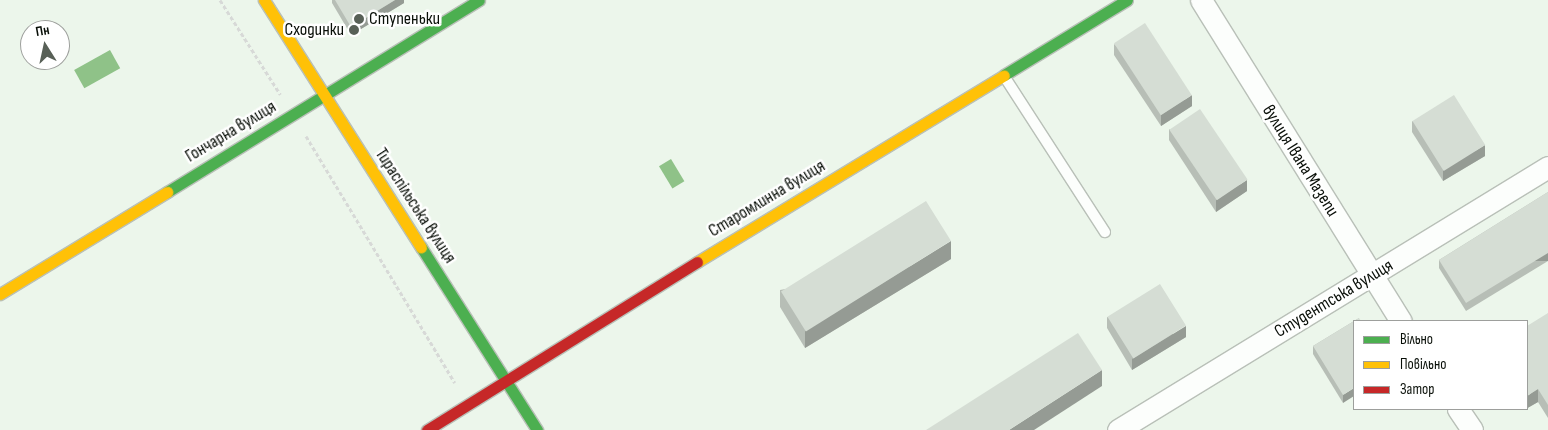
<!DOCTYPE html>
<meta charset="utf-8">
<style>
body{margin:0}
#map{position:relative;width:1548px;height:430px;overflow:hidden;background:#ecf6eb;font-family:"Sofia Sans Condensed",sans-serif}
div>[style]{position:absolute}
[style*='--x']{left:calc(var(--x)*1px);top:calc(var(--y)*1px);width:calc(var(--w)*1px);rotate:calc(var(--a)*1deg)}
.water>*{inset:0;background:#8fc288;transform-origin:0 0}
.path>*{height:3px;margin-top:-1.5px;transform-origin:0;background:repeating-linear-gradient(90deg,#d7d9d7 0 4px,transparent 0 6.5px)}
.roads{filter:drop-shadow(1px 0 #b9c0b8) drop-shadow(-1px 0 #b9c0b8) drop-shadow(0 1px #b9c0b8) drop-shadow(0 -1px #b9c0b8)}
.lane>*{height:10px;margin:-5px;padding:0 5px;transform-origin:5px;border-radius:5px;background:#fcfefc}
.street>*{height:21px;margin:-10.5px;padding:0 10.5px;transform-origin:10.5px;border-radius:10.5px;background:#fcfefc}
.fast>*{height:11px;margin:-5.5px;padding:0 5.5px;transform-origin:5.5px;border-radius:5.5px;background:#4caf50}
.slow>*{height:11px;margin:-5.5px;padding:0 5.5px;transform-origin:5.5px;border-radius:5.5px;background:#ffc107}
.jam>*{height:11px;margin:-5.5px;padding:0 5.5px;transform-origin:5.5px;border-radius:5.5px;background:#c62828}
.wall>*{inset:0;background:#b7beb6}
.shaded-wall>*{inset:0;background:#959b94;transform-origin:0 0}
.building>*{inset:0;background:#d5ddd4;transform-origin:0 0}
.dots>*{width:14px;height:14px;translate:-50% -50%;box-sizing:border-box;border:2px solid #fff;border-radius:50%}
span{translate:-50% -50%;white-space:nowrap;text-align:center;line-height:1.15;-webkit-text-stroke:5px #fff;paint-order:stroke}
.poi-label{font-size:18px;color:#090f08}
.left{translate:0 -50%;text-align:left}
.right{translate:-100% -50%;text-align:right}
.street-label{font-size:18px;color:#090f08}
.legend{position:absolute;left:1353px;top:320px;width:175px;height:90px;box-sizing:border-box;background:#fff;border:1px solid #9d9f9c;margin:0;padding:6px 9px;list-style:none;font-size:15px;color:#090f08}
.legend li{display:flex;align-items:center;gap:10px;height:25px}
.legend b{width:25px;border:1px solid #9d9f9c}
.north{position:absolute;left:20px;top:20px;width:50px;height:50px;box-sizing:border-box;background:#fff;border:1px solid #9d9f9c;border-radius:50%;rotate:350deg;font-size:14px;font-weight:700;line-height:20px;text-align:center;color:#090f08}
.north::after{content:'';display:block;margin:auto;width:18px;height:22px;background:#586057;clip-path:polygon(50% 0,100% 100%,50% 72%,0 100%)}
</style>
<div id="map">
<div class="water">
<i style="left:110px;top:50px;width:21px;height:41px;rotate:61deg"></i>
<i style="left:671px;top:159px;width:26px;height:14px;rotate:59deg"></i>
</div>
<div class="path">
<i style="--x:220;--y:0;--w:112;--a:57.4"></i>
<i style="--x:306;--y:136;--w:288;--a:58.9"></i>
</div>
<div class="roads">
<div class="lane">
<i style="--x:1004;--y:76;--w:186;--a:57.1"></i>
</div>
<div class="street">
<i style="--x:1201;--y:0;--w:378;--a:58.1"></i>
<i style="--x:1458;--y:409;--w:25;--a:56"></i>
<i style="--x:1118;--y:430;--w:504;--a:-31.45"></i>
</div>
<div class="fast">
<i style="--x:1004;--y:75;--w:144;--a:-31.4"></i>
<i style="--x:167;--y:192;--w:366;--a:-31.6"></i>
<i style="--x:421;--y:247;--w:217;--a:57.6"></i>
</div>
<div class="slow">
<i style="--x:264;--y:0;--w:293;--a:57.6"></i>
<i style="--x:697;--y:262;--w:359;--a:-31.3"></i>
<i style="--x:0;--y:294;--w:196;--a:-31.4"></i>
</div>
<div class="jam">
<i style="--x:427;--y:430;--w:318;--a:-31.9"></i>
</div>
</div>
<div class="wall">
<i style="clip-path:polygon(332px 0,404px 0,404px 3px,351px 35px,332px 3px)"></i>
<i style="clip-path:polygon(1114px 44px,1192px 106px,1161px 126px,1114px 55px)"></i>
<i style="clip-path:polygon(1412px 121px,1485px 156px,1443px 181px,1412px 132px)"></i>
<i style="clip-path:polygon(1169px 129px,1247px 191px,1216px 212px,1169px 140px)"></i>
<i style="clip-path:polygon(1548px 192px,1548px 261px,1466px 311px,1439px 268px,1439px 260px)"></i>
<i style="clip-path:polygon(951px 259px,805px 348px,780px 307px,780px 290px)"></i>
<i style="clip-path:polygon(1548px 313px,1548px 418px,1538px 402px,1524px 410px,1524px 409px,1527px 409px)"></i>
<i style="clip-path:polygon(1107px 317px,1186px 337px,1132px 370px,1107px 328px)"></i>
<i style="clip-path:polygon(1359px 318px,1343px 403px,1313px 354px,1313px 346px)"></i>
</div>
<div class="shaded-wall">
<i style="clip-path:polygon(395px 0,404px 0,404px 3px,351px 35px,351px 27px)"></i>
<i style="clip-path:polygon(1192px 95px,1192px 106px,1161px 126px,1161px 115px)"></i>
<i style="clip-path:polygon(1485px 145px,1485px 156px,1443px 181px,1443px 170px)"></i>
<i style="clip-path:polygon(1247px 180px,1247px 191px,1216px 212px,1216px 200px)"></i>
<i style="clip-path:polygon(951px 241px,951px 259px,805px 348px,805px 331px)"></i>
<i style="left:1548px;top:253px;width:8px;height:96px;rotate:90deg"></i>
<i style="clip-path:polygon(1186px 326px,1186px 337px,1132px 370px,1132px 359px)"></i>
<i style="clip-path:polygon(1102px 370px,1102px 386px,1034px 430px,1009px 430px)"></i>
<i style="clip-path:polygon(1354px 388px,1354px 396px,1343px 403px,1343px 395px)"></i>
<i style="clip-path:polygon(1538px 389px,1538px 402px,1524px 410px,1524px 409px,1527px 409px,1527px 396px)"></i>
</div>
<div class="building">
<i style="clip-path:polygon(335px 0,395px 0,351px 27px)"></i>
<i style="left:1145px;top:23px;width:86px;height:37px;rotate:57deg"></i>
<i style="left:1454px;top:95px;width:59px;height:49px;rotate:58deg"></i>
<i style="left:1200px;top:109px;width:85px;height:37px;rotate:56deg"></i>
<i style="clip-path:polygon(1548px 192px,1548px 253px,1466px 303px,1439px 260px)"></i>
<i style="left:926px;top:201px;width:47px;height:171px;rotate:58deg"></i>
<i style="left:1160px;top:284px;width:49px;height:62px;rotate:58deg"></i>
<i style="clip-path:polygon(1548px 313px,1548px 405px,1538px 389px,1527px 396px,1527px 326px)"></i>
<i style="clip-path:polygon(1359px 318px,1361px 321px,1354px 321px,1354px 388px,1343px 395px,1313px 346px)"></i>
<i style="clip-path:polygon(1078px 333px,1102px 370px,1009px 430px,926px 430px)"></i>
</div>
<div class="dots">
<i style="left:359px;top:19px;background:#586057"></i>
<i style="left:354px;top:30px;background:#586057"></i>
</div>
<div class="poi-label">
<span class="left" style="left:369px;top:19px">Ступеньки</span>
<span class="right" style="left:344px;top:30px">Сходинки</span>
</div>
<div class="street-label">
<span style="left:231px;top:132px;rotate:-31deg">Гончарна вулиця</span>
<span style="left:1300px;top:161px;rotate:58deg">вулиця Івана Мазепи</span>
<span style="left:767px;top:199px;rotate:-31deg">Старомлинна вулиця</span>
<span style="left:415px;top:206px;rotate:57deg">Тираспільська вулиця</span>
<span style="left:1334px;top:299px;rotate:-31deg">Студентська вулиця</span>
</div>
<ul class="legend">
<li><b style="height:6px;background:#4caf50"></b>Вільно</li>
<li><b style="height:6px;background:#ffc107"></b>Повільно</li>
<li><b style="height:6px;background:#c62828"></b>Затор</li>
</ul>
<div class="north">Пн</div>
</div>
